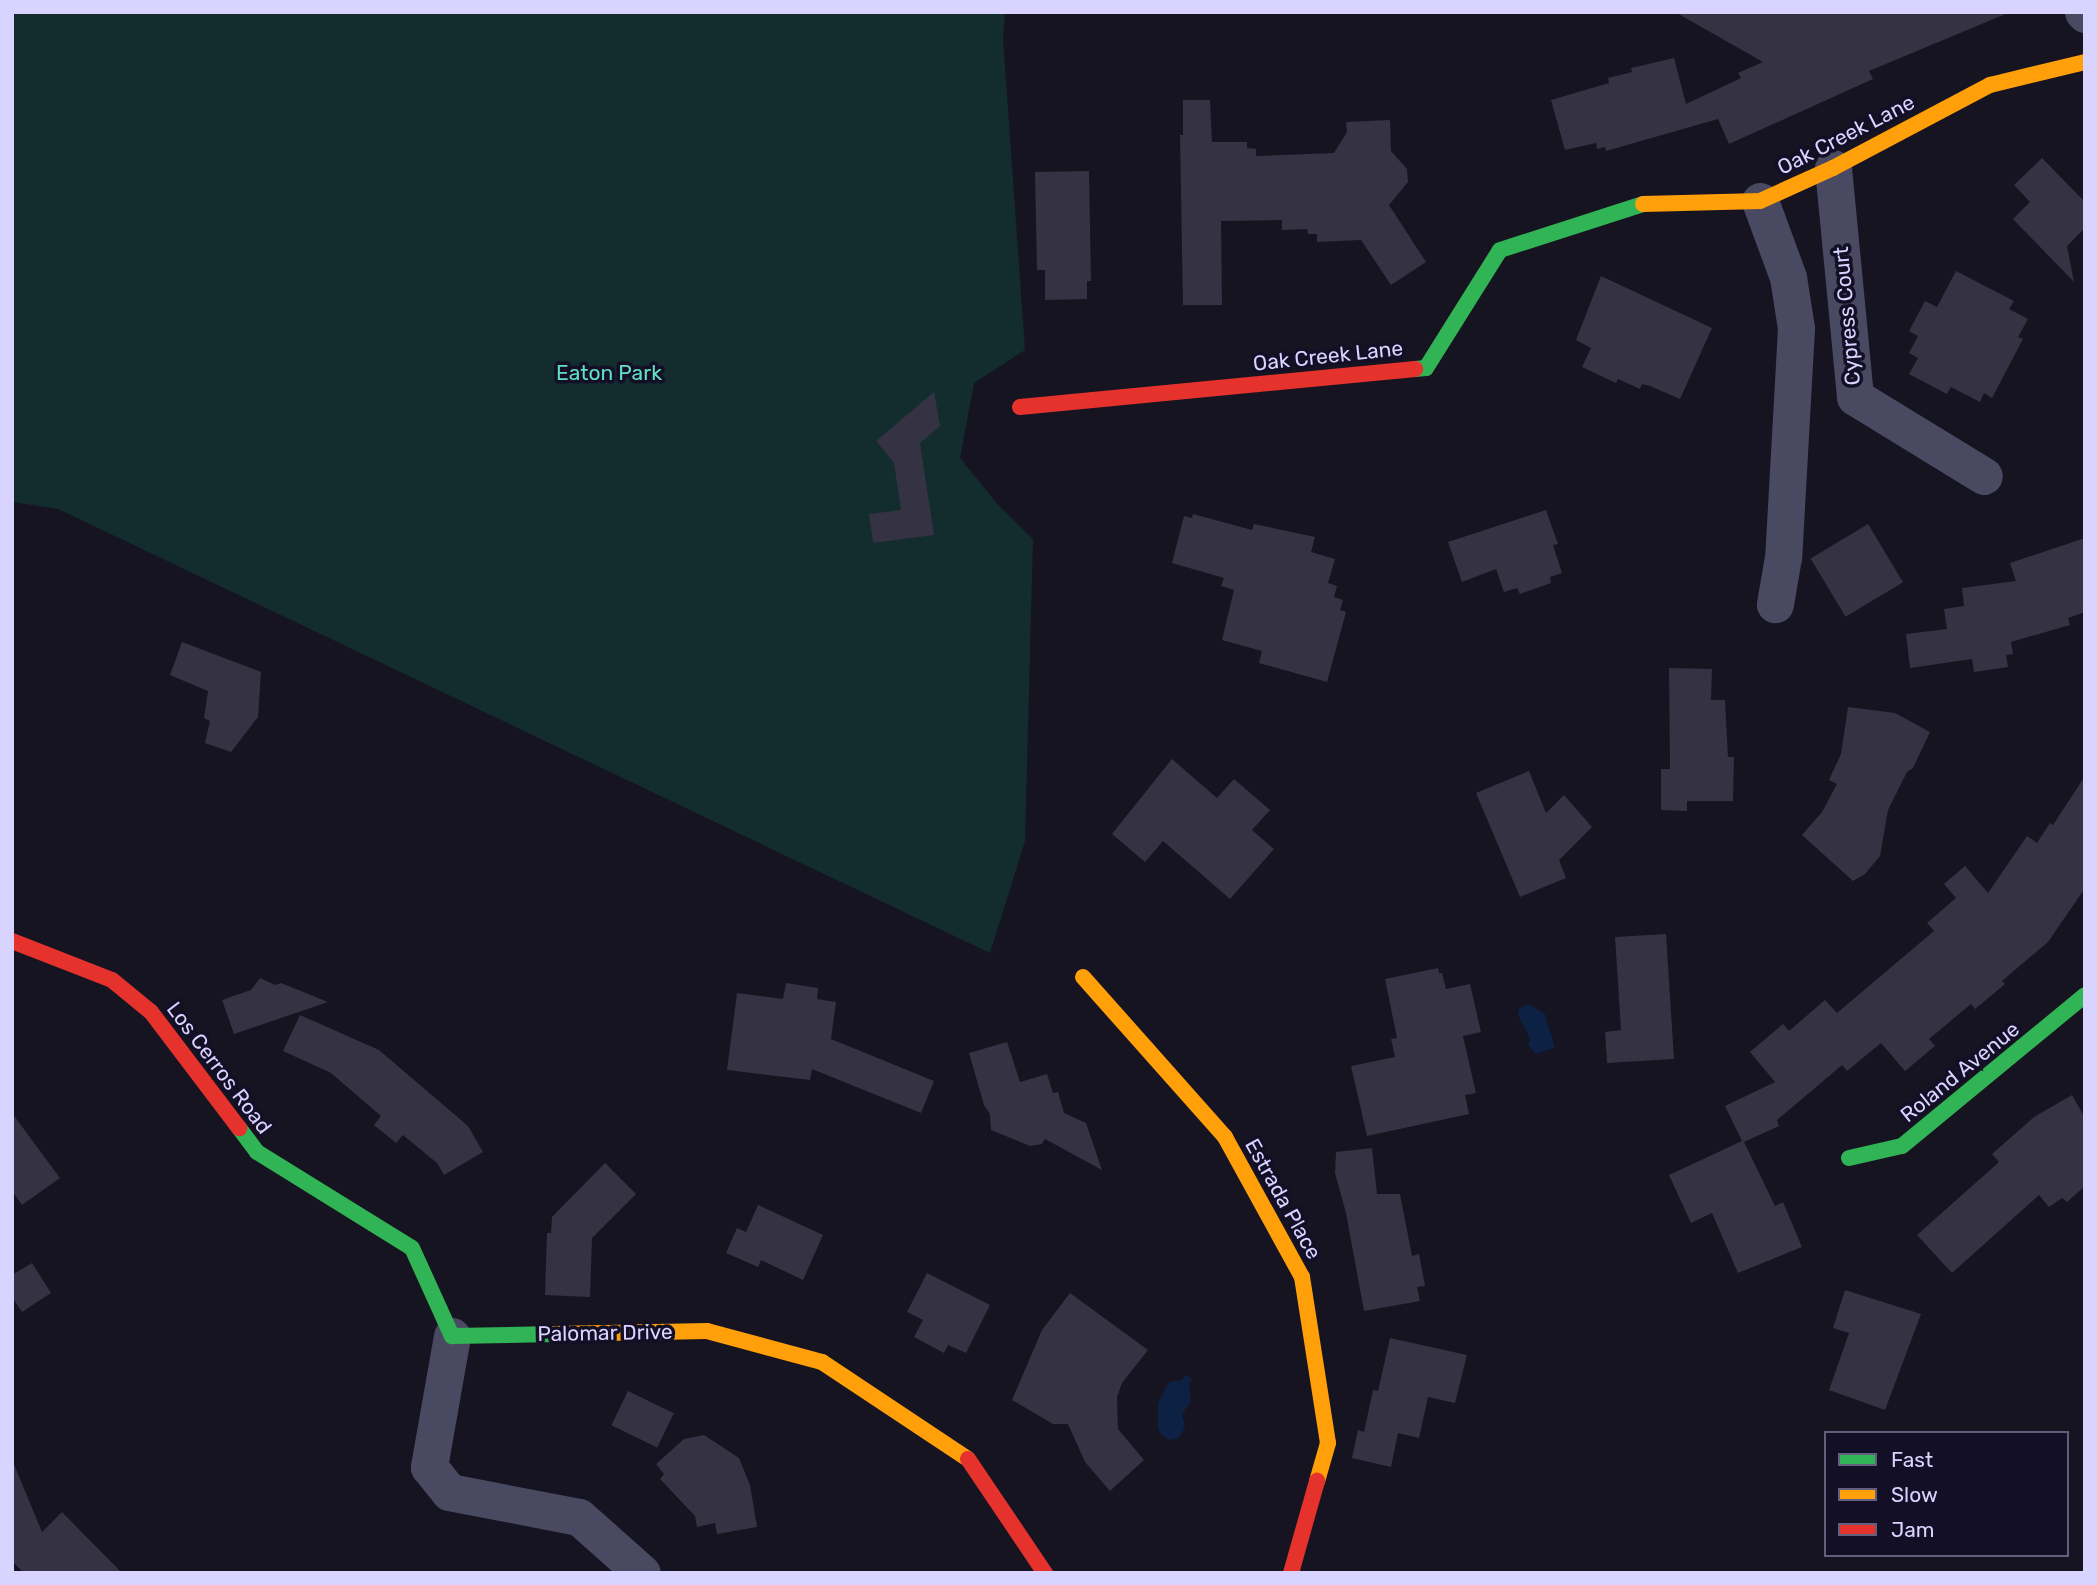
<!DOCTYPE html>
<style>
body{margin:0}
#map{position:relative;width:2097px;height:1585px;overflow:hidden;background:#161421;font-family:Rubik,sans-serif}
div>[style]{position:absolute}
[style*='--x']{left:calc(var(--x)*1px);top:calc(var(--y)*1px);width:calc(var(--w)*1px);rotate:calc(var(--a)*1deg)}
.green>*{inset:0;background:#132c2d}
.water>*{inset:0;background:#0d2144}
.building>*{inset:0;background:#343243;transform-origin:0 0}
.street>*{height:37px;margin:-18.5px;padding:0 18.5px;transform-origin:18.5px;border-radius:18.5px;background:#4a4962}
.fast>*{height:16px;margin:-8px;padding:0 8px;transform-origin:8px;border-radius:8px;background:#30b455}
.slow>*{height:16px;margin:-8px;padding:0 8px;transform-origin:8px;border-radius:8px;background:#ff9f0a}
.jam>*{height:16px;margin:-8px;padding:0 8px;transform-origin:8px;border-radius:8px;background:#e5322d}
span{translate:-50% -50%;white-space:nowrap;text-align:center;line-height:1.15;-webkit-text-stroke:7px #130f26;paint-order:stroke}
.street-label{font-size:21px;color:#d9d4ff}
.park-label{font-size:21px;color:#5fe0c0}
.frame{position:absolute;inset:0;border:14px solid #d9d4ff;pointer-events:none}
.legend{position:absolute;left:1824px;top:1431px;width:245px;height:126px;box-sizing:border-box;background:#130f26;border:2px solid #625e7d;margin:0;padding:9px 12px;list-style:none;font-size:21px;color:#d9d4ff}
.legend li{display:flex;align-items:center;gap:14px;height:35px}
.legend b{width:35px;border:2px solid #625e7d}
</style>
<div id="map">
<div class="green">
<i style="clip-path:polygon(12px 12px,1005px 12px,1003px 38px,1025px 350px,974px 383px,960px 458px,999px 506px,1033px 539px,1025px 841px,990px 953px,58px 509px,12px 502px)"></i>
</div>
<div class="water">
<i style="clip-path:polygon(1528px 1004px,1545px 1014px,1555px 1048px,1535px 1054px,1528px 1044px,1530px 1038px,1518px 1015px,1519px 1009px)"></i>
<i style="clip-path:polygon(1185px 1375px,1192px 1379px,1189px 1384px,1191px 1401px,1182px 1414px,1185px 1427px,1179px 1438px,1169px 1440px,1161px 1435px,1158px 1428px,1158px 1403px,1169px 1382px,1182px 1380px)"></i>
</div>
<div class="building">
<i style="clip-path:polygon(1675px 12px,2008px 12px,2008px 13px,1869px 71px,1873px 79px,1729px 144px,1718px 119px,1606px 151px,1605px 147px,1597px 149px,1596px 143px,1565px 150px,1551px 100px,1609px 83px,1608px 78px,1632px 72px,1631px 68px,1674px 58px,1686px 104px,1741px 78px,1738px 73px,1763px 62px)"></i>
<i style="clip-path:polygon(1183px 100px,1210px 100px,1212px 142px,1247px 142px,1247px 148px,1256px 149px,1256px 156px,1334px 153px,1347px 132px,1346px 122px,1390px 120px,1391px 151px,1407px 169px,1408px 182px,1389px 205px,1426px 262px,1391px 285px,1361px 240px,1317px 242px,1317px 234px,1308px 234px,1307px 229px,1282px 230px,1282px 220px,1221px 221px,1222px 305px,1183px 305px,1180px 135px,1183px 135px)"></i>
<i style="clip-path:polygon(2042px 158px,2085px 202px,2085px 228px,2067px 246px,2074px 282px,2013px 219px,2030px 202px,2014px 185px)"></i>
<i style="clip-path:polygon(1089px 171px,1091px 281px,1087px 281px,1087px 299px,1045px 300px,1045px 270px,1037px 270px,1035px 172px)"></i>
<i style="clip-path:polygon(1956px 271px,2014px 301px,2009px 309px,2028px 319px,2018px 337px,2023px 339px,1992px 398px,1984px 393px,1980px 402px,1951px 387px,1947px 394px,1909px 374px,1918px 358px,1909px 353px,1918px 336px,1909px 331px,1925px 301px,1937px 307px)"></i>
<i style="clip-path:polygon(1601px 276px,1712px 328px,1680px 399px,1650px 386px,1642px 384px,1640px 389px,1618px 379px,1616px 383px,1582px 367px,1591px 348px,1576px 340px)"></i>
<i style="clip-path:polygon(934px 392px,940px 426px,920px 443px,934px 535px,873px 543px,869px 514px,901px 510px,894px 463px,876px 441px)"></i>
<i style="clip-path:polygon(1546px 510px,1558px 544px,1553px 545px,1562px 573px,1550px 577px,1551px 583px,1520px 594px,1517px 588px,1504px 592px,1496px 569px,1462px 582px,1448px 542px)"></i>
<i style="clip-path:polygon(1193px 514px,1252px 530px,1254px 524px,1315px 537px,1311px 552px,1335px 559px,1328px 583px,1337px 586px,1334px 597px,1343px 600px,1340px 610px,1346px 612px,1327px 682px,1259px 663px,1262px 651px,1222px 640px,1234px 590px,1221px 586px,1224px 578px,1172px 563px,1184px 516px,1192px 518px)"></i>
<i style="left:1868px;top:524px;width:68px;height:67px;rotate:59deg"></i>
<i style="clip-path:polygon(2085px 538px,2085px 612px,2068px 618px,2070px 625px,2011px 642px,2013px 654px,2006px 655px,2008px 667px,1974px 672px,1972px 659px,1910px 668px,1906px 634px,1947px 629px,1944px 609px,1964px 606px,1962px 588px,2016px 581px,2010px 563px)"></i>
<i style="clip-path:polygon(182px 642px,261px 672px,258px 717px,231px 752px,205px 743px,210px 721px,204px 718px,208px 691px,170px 675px)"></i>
<i style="clip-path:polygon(1669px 668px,1712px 669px,1711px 700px,1725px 700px,1728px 757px,1734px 757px,1733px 801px,1687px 801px,1687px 811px,1661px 810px,1661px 769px,1670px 769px)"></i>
<i style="clip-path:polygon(1848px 707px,1895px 713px,1930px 732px,1913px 768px,1907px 772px,1888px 810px,1880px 856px,1865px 874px,1853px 881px,1802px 835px,1822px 812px,1837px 784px,1829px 780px,1841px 754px)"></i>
<i style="clip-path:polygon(1172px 759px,1217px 798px,1234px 779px,1270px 810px,1252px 830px,1274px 849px,1230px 899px,1163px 841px,1145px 862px,1112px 834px)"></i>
<i style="clip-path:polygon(1529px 771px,1546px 813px,1564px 795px,1592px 827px,1559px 860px,1566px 878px,1520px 897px,1476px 793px)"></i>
<i style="clip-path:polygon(2085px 776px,2085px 888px,2048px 942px,2002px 981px,2005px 984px,1975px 1009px,1971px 1004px,1929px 1039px,1935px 1046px,1905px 1071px,1881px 1043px,1847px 1071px,1842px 1065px,1777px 1120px,1779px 1126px,1744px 1142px,1775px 1206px,1783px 1202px,1802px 1247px,1738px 1273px,1712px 1213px,1691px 1223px,1669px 1175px,1742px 1141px,1725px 1106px,1775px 1082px,1750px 1052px,1783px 1024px,1789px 1031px,1825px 1000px,1837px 1013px,1934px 931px,1927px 923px,1956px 898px,1944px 884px,1965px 866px,1988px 893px,2027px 836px,2037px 843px,2050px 823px,2053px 825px)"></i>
<i style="clip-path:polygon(1666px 934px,1674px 1059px,1607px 1063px,1605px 1032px,1621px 1030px,1615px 937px)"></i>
<i style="clip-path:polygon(1438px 968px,1439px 973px,1442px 973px,1446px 989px,1470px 984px,1481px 1032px,1463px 1036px,1476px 1093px,1465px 1095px,1469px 1114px,1367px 1136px,1351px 1066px,1395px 1057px,1391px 1039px,1397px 1038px,1385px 979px)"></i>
<i style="clip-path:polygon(260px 978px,275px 985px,281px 983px,328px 1002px,234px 1034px,222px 1000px,251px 990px)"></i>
<i style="clip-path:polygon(786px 983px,818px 988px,817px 999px,836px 1002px,831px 1039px,934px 1081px,921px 1113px,812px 1069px,810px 1080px,727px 1070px,737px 993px,783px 999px)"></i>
<i style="clip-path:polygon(300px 1015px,379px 1050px,468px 1126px,483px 1152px,444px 1175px,437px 1163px,403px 1135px,396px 1143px,374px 1125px,381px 1116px,331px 1073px,283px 1051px)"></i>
<i style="clip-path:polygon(1007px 1042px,1020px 1082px,1047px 1074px,1053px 1093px,1058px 1092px,1064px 1113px,1086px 1123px,1102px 1170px,1045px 1139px,1042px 1144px,1030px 1146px,991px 1130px,990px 1114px,984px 1105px,969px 1053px)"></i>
<i style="clip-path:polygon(2072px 1095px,2085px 1118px,2085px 1186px,2067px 1202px,2062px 1198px,2049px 1207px,2039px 1195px,1952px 1273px,1917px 1235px,1999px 1162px,1992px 1154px,2034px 1117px)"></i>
<i style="clip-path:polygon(12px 1113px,60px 1178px,22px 1205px,12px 1191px)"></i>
<i style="clip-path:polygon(1372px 1148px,1377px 1194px,1400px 1194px,1412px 1256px,1419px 1254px,1425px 1286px,1417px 1287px,1420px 1301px,1364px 1311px,1346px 1213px,1335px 1173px,1336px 1152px)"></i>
<i style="clip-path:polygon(605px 1163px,636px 1194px,592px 1238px,590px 1297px,545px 1295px,547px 1233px,551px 1233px,552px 1217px)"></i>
<i style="clip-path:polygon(758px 1205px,823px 1235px,803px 1280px,761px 1260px,758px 1267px,726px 1253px,737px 1228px,746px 1232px)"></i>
<i style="clip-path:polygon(32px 1263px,51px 1293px,22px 1312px,12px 1297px,12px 1275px)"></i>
<i style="clip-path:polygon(927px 1273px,990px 1305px,966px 1353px,948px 1345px,944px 1353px,914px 1337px,923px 1320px,907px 1312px)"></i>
<i style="clip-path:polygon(1845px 1290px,1921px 1314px,1885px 1410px,1829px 1390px,1849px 1333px,1833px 1328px)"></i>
<i style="clip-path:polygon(1070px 1293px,1148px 1350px,1122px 1383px,1117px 1397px,1118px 1429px,1144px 1460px,1110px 1491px,1085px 1462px,1068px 1424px,1053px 1424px,1012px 1400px,1042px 1330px)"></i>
<i style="clip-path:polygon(1390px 1338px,1467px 1355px,1455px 1403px,1428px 1397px,1419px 1438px,1398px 1433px,1391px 1467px,1352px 1458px,1358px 1430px,1364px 1432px,1373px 1390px,1378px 1391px)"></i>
<i style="left:628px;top:1391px;width:51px;height:38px;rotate:26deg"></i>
<i style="clip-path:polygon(704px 1435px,739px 1458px,750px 1485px,757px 1527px,717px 1534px,715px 1523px,697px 1527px,695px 1516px,660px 1479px,664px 1474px,656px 1464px,684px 1439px)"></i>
<i style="clip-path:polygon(13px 1462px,42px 1532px,62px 1512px,122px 1573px,24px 1573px,12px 1561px)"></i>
</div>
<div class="street">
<i style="--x:2083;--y:12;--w:3;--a:45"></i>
<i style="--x:1833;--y:168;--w:230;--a:84.5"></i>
<i style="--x:1855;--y:397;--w:151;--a:31.5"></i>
<i style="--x:1760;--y:201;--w:81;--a:69.8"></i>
<i style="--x:1788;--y:277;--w:52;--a:81.1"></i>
<i style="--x:1796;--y:328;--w:229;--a:93.2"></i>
<i style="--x:1783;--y:557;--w:48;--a:99.7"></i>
<i style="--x:452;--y:1336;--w:133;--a:100"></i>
<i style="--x:429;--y:1467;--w:32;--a:51"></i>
<i style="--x:449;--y:1492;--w:132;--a:10.9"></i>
<i style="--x:579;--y:1517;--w:84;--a:41.6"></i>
</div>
<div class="fast">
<i style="--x:1415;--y:369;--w:11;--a:-5"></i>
<i style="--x:1426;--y:368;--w:139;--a:-57.9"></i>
<i style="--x:1500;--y:250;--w:150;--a:-17.8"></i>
<i style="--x:239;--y:1128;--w:30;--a:53"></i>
<i style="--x:257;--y:1152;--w:182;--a:31.8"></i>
<i style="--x:412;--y:1248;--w:97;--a:65.6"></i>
<i style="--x:452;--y:1336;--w:103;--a:-1.1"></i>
<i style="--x:1849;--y:1158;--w:54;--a:-12.8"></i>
<i style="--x:1902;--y:1146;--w:237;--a:-39.5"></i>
</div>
<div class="slow">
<i style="--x:1643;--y:204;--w:117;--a:-1.5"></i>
<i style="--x:1760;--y:201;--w:80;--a:-24.3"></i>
<i style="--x:1833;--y:168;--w:178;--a:-27.9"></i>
<i style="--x:1990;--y:85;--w:98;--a:-13.6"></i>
<i style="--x:1083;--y:977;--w:214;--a:48.4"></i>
<i style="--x:1225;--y:1137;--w:160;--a:61.2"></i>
<i style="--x:1302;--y:1277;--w:168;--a:81.1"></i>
<i style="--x:1328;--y:1443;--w:40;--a:106"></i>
<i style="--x:555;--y:1334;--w:152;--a:-1.1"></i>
<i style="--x:707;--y:1331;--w:119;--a:15.1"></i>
<i style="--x:822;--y:1362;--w:175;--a:33.6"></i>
</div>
<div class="jam">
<i style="--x:1020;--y:407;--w:397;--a:-5.5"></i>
<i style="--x:12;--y:941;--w:107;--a:21.3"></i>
<i style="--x:112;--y:980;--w:50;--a:39.4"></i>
<i style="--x:151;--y:1012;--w:146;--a:52.8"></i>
<i style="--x:968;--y:1459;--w:138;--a:56"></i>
<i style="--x:1291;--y:1573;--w:96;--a:-74.2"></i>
</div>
<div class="street-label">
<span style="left:1846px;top:135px;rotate:-27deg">Oak Creek Lane</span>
<span style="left:1847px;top:316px;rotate:-95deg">Cypress Court</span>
<span style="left:1328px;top:356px;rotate:-6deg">Oak Creek Lane</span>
<span style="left:219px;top:1068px;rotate:53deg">Los Cerros Road</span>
<span style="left:1960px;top:1072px;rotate:-39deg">Roland Avenue</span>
<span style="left:1283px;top:1199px;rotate:61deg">Estrada Place</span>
<span style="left:605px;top:1333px;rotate:-1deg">Palomar Drive</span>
</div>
<div class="park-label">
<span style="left:609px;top:373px">Eaton Park</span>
</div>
<div class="frame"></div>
<ul class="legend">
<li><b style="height:9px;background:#30b455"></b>Fast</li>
<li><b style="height:9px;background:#ff9f0a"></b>Slow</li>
<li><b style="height:9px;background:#e5322d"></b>Jam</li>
</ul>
</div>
